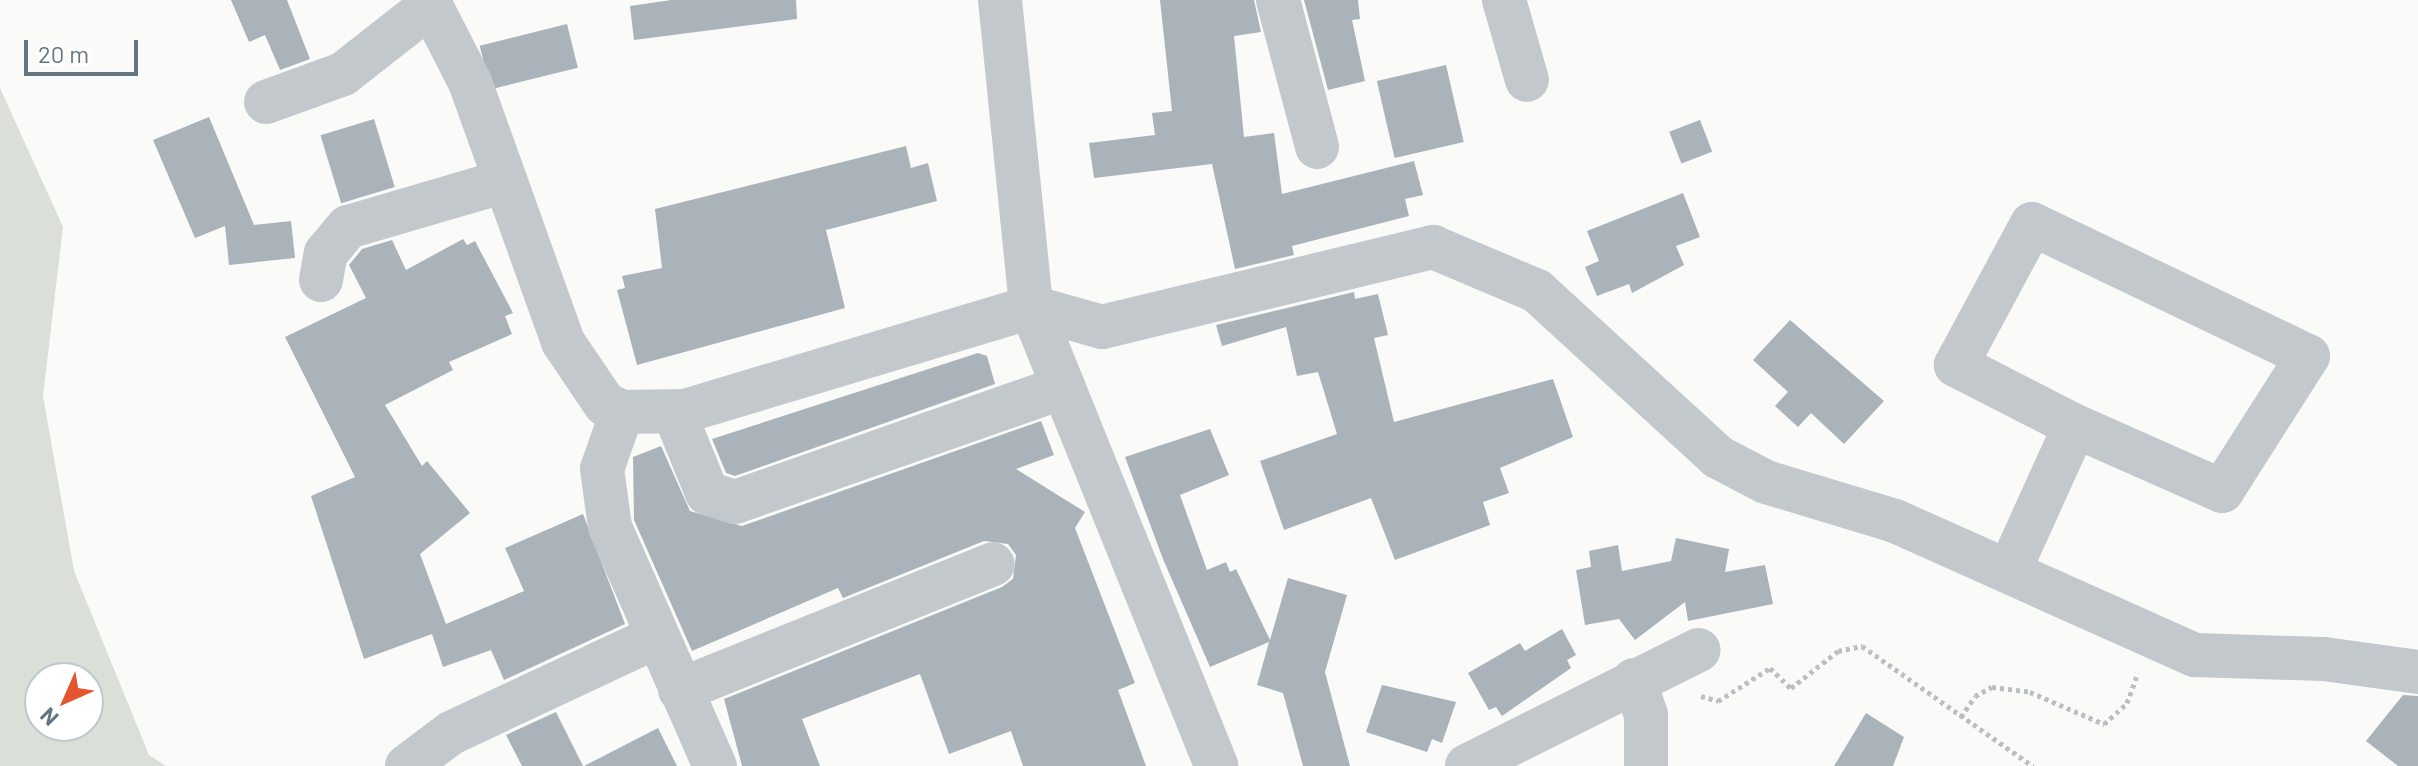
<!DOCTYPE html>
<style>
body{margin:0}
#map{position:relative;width:2418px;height:766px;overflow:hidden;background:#fafaf8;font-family:Barlow,sans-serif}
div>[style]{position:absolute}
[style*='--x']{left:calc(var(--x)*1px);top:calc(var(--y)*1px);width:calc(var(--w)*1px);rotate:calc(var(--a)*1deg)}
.green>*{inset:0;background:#dadfd7}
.building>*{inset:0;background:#aab3b9;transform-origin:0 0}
.path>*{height:5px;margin-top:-2.5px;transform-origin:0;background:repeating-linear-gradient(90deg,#bbbfc2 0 4px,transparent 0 8px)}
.minor>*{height:44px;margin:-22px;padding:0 22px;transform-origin:22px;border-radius:22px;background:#c3c8cc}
.tertiary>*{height:44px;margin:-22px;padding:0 22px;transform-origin:22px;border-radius:22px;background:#c3c8cc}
span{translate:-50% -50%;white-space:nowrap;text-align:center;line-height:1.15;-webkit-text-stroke:8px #fff;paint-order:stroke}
.north{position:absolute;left:24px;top:662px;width:80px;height:80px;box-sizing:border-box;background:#fff;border:2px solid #c1c8cd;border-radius:50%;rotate:225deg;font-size:22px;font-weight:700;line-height:32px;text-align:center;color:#657683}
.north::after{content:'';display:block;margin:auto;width:28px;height:36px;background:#e4572e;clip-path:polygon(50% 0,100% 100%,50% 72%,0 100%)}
.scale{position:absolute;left:24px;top:40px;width:114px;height:36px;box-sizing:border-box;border:4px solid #657683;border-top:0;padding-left:10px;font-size:24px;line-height:28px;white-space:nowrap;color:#657683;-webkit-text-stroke:6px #fff;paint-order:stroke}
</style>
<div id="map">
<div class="green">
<i style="clip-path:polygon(evenodd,0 88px,63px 227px,43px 396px,74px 571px,149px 755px,166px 766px,0 766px,0 88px,40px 678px,88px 678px,88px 726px,40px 726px,40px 678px)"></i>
</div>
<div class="building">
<i style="clip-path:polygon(231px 0,287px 0,310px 59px,280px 70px,265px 35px,249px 42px)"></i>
<i style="clip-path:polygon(671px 0,796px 0,797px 19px,634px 40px,630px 6px)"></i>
<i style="clip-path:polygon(1160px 0,1254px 0,1261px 32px,1234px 36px,1244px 137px,1274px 133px,1282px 194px,1414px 161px,1423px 195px,1405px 199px,1409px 216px,1292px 246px,1294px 255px,1235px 269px,1212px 164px,1094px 178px,1089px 143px,1155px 135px,1152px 113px,1172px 111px)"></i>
<i style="clip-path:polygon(1304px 0,1358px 0,1360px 19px,1352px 20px,1365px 81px,1328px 90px)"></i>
<i style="left:567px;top:24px;width:45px;height:90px;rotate:76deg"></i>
<i style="left:1446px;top:65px;width:79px;height:71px;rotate:77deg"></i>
<i style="clip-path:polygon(209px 117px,254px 225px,291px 221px,295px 258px,229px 265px,225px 226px,195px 238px,153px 140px)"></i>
<i style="left:374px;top:119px;width:71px;height:56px;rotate:73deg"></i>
<i style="left:1700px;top:120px;width:34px;height:33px;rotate:69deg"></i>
<i style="clip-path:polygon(906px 146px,911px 168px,928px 163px,937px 201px,826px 230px,845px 308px,637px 365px,617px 290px,625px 288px,622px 276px,662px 268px,655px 209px)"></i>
<i style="clip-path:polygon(1683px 193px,1700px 237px,1676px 246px,1684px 265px,1632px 293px,1629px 284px,1597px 296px,1585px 267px,1599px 261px,1587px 231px)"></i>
<i style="clip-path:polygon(463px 239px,467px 245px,475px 241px,513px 313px,505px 316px,512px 334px,449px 362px,453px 370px,385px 405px,422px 466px,427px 461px,470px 513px,420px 554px,446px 624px,524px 591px,505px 548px,583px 514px,625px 624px,504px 680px,491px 650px,443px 667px,432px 634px,364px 659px,311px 496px,355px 477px,285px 337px,366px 298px,349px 265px,362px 249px,392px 240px,406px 270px)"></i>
<i style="clip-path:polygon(1354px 292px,1355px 299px,1378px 294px,1388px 335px,1374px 338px,1394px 422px,1553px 379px,1573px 437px,1500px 468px,1509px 493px,1483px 502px,1490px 525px,1395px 560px,1371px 498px,1284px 530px,1260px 461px,1337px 434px,1318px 372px,1297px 376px,1286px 327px,1222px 346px,1216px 325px)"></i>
<i style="clip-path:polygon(1790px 320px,1884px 401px,1844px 444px,1811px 413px,1798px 427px,1775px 406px,1788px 392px,1753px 360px)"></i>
<i style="clip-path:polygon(978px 353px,987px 356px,995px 384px,735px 476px,726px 473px,712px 439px)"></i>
<i style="clip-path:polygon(1041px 421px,1054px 455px,1016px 469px,1085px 512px,1075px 528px,1135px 683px,1118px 690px,1146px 766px,1023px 766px,1011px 731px,949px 754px,920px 674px,802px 719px,820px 766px,742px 766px,724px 699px,1002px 587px,1013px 579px,1016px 555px,1008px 544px,984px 541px,843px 598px,838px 588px,692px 651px,634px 520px,633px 457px,661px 446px,690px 511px,742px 526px)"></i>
<i style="clip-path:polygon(1210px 429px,1229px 475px,1180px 495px,1207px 570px,1226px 562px,1230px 572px,1236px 569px,1270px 640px,1288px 578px,1347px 595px,1325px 672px,1350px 766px,1303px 766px,1283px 693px,1257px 685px,1269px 642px,1210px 667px,1163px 559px,1125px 457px)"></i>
<i style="clip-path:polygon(1676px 538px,1729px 549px,1725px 572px,1765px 565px,1773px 604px,1688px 621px,1685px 602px,1635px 640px,1619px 619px,1585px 625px,1576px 570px,1591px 567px,1589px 551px,1618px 545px,1622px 571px,1671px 561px)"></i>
<i style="clip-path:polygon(1562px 629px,1576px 655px,1567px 660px,1571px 668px,1502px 716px,1496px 707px,1489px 710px,1468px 673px,1520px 643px,1525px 651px)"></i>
<i style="clip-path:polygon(1382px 685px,1456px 702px,1442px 743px,1432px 739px,1427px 752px,1366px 732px)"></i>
<i style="clip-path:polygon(2403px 695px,2418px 696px,2418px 766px,2398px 766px,2366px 741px)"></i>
<i style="clip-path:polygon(556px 712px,583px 766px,522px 766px,506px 735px)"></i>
<i style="clip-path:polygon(1866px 713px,1904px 737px,1893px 766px,1834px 766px)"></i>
<i style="clip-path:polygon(658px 728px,677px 766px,584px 766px)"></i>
</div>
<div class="path">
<i style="--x:1701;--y:696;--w:18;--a:16"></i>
<i style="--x:1718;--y:701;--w:62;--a:-32.4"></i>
<i style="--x:1770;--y:668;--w:29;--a:44"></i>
<i style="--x:1791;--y:688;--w:60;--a:-38.2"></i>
<i style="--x:1838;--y:651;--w:25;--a:-12"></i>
<i style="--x:1862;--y:646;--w:209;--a:35.1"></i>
<i style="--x:1961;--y:717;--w:25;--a:-56"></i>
<i style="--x:1975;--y:696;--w:19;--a:-28"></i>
<i style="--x:1992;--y:687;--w:38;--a:7"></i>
<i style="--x:2030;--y:692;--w:81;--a:23.4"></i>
<i style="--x:2104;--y:724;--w:31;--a:-42"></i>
<i style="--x:2127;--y:703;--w:32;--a:-70"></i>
</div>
<div class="minor">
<i style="--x:428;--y:0;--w:92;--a:62.9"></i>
<i style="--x:470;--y:82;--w:276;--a:70.3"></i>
<i style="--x:563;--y:342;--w:75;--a:55.9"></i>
<i style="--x:605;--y:404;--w:19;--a:25"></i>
<i style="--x:622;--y:412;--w:63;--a:-0.9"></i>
<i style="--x:685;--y:411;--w:361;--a:-16.7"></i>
<i style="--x:1031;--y:307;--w:74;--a:15.7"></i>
<i style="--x:1102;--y:327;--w:341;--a:-13.6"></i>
<i style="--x:1433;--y:247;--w:113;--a:22.9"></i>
<i style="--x:1537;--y:291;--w:246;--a:42.5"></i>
<i style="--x:1718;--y:457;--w:54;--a:27.5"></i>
<i style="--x:1766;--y:482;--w:135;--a:16.8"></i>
<i style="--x:1895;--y:521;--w:329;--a:24.1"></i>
<i style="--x:2195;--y:655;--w:129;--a:1.8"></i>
<i style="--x:2324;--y:659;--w:95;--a:7.9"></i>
<i style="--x:1278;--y:0;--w:152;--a:75.1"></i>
<i style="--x:1504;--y:0;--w:83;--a:74"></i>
<i style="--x:266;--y:102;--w:82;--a:-20"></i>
<i style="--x:343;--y:74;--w:112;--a:-38.1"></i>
<i style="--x:321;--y:280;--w:27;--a:-80"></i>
<i style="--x:326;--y:253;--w:34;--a:-50"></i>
<i style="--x:348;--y:227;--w:164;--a:-16.3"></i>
<i style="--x:622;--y:412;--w:60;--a:109.3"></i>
<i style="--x:602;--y:469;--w:59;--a:82.1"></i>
<i style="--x:610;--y:527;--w:261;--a:66.3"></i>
<i style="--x:674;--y:412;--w:87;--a:67.8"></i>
<i style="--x:707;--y:493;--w:29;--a:18"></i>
<i style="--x:735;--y:502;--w:348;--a:-19.3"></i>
<i style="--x:2010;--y:569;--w:157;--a:-65.6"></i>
<i style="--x:2075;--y:426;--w:134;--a:-152.9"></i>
<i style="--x:1956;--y:365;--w:160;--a:-61.7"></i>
<i style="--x:2032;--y:224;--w:306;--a:25.6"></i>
<i style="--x:2308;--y:356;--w:160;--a:122.5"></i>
<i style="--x:2222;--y:491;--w:161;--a:-156.1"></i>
<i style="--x:1634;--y:680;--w:37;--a:71"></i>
<i style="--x:1646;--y:715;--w:51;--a:90"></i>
<i style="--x:680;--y:690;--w:337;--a:-21.9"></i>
<i style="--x:407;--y:766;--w:55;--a:-36.9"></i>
<i style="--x:451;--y:733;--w:226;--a:-25.1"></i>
<i style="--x:1467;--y:766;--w:259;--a:-26.6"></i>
</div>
<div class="tertiary">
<i style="--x:1000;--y:0;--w:309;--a:84.2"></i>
<i style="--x:1031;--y:307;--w:495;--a:68"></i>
</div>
<div class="north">N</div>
<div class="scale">20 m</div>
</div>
